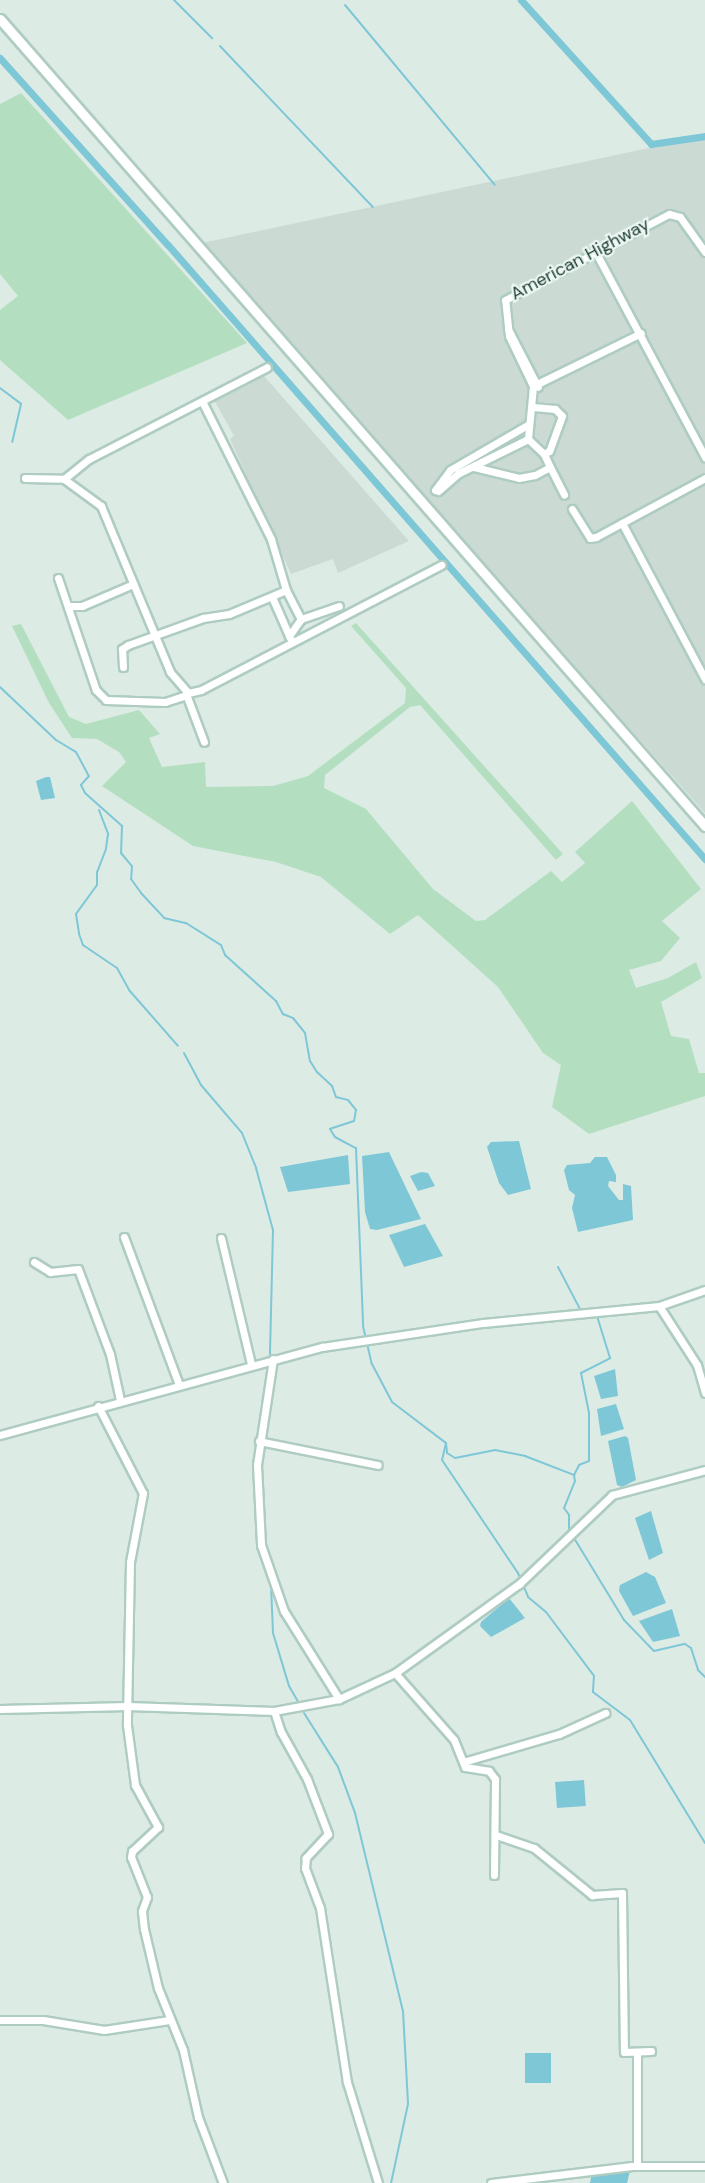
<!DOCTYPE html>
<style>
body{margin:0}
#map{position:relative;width:705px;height:2183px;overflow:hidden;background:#ddebe5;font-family:"DM Sans",sans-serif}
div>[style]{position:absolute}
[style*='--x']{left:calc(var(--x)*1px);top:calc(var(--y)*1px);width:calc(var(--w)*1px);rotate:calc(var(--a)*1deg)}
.built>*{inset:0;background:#cbdbd4}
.green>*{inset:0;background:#b3dfc0}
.water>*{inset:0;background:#7ec7d7;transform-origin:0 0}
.stream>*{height:2px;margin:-1px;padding:0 1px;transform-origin:1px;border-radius:1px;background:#7ec7d7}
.canal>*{height:7px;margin:-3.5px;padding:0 3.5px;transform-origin:3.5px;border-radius:3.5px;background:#7ec7d7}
.roads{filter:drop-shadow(2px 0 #afccc2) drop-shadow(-2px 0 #afccc2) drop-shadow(0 2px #afccc2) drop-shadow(0 -2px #afccc2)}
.street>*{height:7px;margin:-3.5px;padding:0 3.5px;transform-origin:3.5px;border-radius:3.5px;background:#fff}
.secondary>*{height:9px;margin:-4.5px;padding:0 4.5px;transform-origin:4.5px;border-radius:4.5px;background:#fff}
span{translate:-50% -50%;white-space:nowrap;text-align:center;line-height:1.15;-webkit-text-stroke:4.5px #edf7f2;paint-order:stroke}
.street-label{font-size:18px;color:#1d3c34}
</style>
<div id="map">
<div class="built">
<i style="clip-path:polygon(705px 136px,705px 813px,197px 244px)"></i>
<i style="clip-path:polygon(264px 376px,409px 541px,338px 573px,333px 559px,291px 574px,230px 439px,234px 436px,214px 400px)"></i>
</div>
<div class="green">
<i style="clip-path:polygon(21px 93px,247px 343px,68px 420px,0 360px,0 310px,18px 296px,0 274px,0 104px)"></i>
<i style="clip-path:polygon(356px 623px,563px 854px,556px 860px,420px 705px,410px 707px,325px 775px,324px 788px,366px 809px,433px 889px,476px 921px,485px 920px,551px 871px,562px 882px,585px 863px,575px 852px,632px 801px,701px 889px,662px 921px,680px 938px,661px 961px,629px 970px,636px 988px,668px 978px,696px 962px,702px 978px,661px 1002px,671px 1036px,689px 1039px,699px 1073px,705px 1073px,705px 1096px,589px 1134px,552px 1107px,561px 1065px,543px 1053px,498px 987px,418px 915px,390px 934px,321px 877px,276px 862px,193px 846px,102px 786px,126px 762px,119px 752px,97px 739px,72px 738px,49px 703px,12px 626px,21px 624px,69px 717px,86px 724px,139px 710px,160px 734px,149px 738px,162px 767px,205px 762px,206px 787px,273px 786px,308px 776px,405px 703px,406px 688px,351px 626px)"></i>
</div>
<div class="water">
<i style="clip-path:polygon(46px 777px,50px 777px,55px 798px,41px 800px,36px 781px)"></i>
<i style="clip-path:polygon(519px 1141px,531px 1189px,508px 1195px,499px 1183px,487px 1147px,491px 1142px)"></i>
<i style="clip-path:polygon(389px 1152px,421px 1219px,377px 1230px,370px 1229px,365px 1212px,362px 1156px)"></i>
<i style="clip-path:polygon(348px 1155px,350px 1184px,288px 1192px,280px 1167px)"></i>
<i style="clip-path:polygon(595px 1157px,607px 1157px,616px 1175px,616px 1182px,609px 1181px,608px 1186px,619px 1200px,623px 1200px,623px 1184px,631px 1186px,633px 1220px,578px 1232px,572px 1208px,575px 1195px,569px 1190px,564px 1170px,567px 1165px,590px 1163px)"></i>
<i style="clip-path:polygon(421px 1172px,428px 1173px,435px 1186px,418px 1191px,410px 1176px)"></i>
<i style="clip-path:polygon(425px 1224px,443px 1256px,404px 1267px,389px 1235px)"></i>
<i style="clip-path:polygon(615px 1369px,618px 1396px,601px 1399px,594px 1376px)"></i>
<i style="clip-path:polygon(616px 1404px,624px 1429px,601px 1436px,597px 1409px)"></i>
<i style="clip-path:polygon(625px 1436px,628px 1438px,636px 1480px,622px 1487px,617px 1485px,608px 1441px)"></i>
<i style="clip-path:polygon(651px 1511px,663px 1553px,649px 1560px,635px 1518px)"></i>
<i style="clip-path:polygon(646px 1572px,655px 1577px,666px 1603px,633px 1616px,619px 1591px,620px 1585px)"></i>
<i style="clip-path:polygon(509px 1598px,525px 1618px,491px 1637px,480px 1626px,481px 1622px)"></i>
<i style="clip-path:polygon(672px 1609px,680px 1636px,653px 1642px,639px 1621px)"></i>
<i style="left:584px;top:1780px;width:26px;height:29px;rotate:86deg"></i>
<i style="left:551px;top:2053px;width:30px;height:26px;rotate:90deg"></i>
<i style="clip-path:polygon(630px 2171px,627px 2183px,590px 2183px,592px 2173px)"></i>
</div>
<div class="stream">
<i style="--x:174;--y:0;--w:54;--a:45"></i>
<i style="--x:345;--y:5;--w:234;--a:50.2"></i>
<i style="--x:220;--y:46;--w:222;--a:46.5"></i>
<i style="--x:0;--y:388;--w:26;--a:37"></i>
<i style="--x:21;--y:404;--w:39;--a:103"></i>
<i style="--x:0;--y:687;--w:77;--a:43.4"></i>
<i style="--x:56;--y:740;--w:23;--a:31"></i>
<i style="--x:76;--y:752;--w:27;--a:62"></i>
<i style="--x:89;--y:776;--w:12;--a:132"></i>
<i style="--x:81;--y:785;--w:9;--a:63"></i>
<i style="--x:85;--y:793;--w:50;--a:41.7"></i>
<i style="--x:122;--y:826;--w:27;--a:92"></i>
<i style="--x:121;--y:853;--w:17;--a:50"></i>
<i style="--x:132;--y:866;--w:13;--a:94"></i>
<i style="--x:131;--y:879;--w:17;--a:54"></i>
<i style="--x:141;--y:893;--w:34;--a:47"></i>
<i style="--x:164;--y:918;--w:23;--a:13"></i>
<i style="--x:186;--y:923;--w:41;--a:32.2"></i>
<i style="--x:221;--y:945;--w:11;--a:68"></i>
<i style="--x:225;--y:955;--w:69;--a:42"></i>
<i style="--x:276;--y:1001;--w:15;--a:62"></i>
<i style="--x:283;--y:1014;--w:11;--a:22"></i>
<i style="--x:293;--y:1018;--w:19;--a:51"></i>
<i style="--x:305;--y:1033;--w:28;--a:80"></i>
<i style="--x:310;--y:1061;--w:13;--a:58"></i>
<i style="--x:317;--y:1072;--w:21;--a:43"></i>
<i style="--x:332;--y:1086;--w:12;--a:70"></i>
<i style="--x:336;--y:1097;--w:12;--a:14"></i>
<i style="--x:348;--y:1100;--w:13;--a:51"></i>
<i style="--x:356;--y:1110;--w:11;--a:100"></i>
<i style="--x:354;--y:1121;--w:25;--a:162"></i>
<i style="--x:330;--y:1129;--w:9;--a:58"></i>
<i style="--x:335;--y:1137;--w:24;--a:28"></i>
<i style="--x:356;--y:1148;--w:178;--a:87.7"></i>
<i style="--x:363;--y:1326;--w:39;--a:77"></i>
<i style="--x:372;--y:1364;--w:43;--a:62.2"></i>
<i style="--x:392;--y:1402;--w:68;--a:37.2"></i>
<i style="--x:446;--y:1443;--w:10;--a:84"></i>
<i style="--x:447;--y:1453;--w:9;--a:32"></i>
<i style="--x:455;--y:1458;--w:41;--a:-11.3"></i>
<i style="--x:495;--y:1450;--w:31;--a:11"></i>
<i style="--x:525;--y:1456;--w:53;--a:21.2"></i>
<i style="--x:574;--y:1475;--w:6;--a:81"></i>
<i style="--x:575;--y:1481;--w:29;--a:112"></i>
<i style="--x:564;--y:1508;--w:9;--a:54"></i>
<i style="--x:569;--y:1515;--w:16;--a:90"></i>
<i style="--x:99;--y:810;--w:26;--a:69"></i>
<i style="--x:108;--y:834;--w:15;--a:98"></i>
<i style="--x:106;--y:849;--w:25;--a:111"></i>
<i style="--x:97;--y:872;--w:13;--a:90"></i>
<i style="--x:97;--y:885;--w:36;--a:126"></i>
<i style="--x:76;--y:914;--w:20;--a:81"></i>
<i style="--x:79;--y:934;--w:12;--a:70"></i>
<i style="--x:83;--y:945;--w:41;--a:34.1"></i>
<i style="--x:117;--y:968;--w:25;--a:61"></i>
<i style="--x:129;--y:990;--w:74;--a:48.8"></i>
<i style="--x:184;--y:1053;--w:36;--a:62"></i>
<i style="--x:201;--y:1085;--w:63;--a:49.5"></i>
<i style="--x:242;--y:1133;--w:38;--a:68"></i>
<i style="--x:256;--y:1168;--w:64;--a:74.7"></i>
<i style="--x:273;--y:1230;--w:127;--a:91.4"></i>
<i style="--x:558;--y:1267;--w:47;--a:62.4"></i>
<i style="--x:446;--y:1443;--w:17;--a:103"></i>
<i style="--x:442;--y:1460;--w:136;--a:56.1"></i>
<i style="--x:518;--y:1573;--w:26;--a:67"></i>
<i style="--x:528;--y:1597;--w:23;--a:40"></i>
<i style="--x:546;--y:1612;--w:80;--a:53.1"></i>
<i style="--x:594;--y:1676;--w:16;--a:94"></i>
<i style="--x:593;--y:1692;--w:46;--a:37.1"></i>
<i style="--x:630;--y:1720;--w:144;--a:58.6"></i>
<i style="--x:255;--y:1455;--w:90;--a:-81.7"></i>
<i style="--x:574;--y:1475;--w:11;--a:-63"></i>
<i style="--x:579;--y:1465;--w:11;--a:-22"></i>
<i style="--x:589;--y:1461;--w:48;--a:-90"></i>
<i style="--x:589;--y:1413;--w:41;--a:-101.3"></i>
<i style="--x:581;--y:1373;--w:33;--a:-27"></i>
<i style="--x:610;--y:1358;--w:44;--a:-107.2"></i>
<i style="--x:574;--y:1538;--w:96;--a:58.6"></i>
<i style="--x:624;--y:1620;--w:36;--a:46"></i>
<i style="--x:649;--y:1646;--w:7;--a:45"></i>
<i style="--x:654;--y:1651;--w:32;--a:-13"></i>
<i style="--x:685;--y:1644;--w:7;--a:34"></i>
<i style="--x:691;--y:1648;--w:23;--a:72"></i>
<i style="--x:698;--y:1670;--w:10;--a:45"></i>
<i style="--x:271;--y:1585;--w:48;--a:87.6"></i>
<i style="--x:273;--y:1633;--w:55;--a:73.2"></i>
<i style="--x:289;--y:1686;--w:22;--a:60"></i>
<i style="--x:304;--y:1713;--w:64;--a:57.8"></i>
<i style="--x:338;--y:1767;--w:49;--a:69.7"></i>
<i style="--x:355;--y:1813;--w:204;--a:76.4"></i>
<i style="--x:403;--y:2011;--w:93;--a:86.9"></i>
<i style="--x:408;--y:2104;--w:81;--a:102.1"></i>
</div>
<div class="canal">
<i style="--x:521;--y:0;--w:194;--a:47.9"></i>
<i style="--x:651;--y:144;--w:55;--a:-8.4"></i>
<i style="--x:0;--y:58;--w:251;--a:48.1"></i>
<i style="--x:168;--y:245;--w:816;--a:48.83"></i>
</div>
<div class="roads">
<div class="street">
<i style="--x:595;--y:251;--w:234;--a:61.9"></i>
<i style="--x:508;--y:329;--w:65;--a:62.7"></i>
<i style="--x:533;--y:386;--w:120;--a:-26.1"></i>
<i style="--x:533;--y:407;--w:22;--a:5"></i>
<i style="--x:555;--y:409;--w:10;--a:45"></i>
<i style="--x:562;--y:416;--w:37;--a:110"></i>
<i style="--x:549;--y:451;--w:6;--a:149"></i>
<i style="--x:474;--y:467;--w:46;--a:13.7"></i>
<i style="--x:519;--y:478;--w:16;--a:-11"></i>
<i style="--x:535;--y:475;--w:17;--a:-28"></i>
<i style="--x:550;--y:467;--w:14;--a:-115"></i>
<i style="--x:544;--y:454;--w:22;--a:-137"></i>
<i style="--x:550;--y:467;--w:31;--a:63"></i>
<i style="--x:25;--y:478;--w:39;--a:1"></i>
<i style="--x:64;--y:479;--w:32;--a:-39"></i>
<i style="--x:89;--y:459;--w:200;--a:-27.3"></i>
<i style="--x:64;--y:479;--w:46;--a:36.1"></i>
<i style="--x:101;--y:506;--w:180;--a:67.4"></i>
<i style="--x:170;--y:672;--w:28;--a:49"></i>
<i style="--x:188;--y:693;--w:13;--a:-13"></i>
<i style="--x:201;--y:690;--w:271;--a:-27.5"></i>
<i style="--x:435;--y:490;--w:25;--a:-53"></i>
<i style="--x:450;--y:470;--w:91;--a:-30.2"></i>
<i style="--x:438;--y:491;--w:28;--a:-41"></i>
<i style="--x:459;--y:473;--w:77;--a:-26.2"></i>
<i style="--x:528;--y:439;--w:53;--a:-84.6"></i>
<i style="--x:533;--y:386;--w:55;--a:-115.6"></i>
<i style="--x:509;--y:336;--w:36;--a:-96"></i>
<i style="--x:505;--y:300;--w:185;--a:-27.7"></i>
<i style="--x:669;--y:214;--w:11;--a:15"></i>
<i style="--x:680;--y:217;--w:43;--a:54.5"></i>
<i style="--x:572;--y:509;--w:34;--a:58"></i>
<i style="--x:590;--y:538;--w:6;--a:-9"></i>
<i style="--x:596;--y:537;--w:124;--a:-28.4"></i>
<i style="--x:622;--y:523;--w:177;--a:62"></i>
<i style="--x:58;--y:578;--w:118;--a:71.3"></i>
<i style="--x:96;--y:690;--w:14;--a:45"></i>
<i style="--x:106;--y:700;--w:59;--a:1.9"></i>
<i style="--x:165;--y:702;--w:19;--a:-18"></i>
<i style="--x:286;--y:590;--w:33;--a:63"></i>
<i style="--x:272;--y:597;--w:45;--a:66.3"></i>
<i style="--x:69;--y:606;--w:13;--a:0"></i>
<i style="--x:82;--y:606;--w:56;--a:-23.3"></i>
<i style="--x:289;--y:636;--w:21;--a:-55"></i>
<i style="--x:301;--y:619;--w:40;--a:-18.9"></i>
<i style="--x:123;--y:667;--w:18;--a:-93"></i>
<i style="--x:122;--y:649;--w:7;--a:-34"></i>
<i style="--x:128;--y:645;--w:80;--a:-19.8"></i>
<i style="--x:203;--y:618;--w:26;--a:-9"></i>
<i style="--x:229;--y:614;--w:62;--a:-22.8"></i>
<i style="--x:286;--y:590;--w:53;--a:-106.4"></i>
<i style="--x:271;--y:539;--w:154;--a:-116.6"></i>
<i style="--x:186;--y:694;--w:51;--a:69.4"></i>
<i style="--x:124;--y:1237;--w:158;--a:69.6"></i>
<i style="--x:221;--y:1238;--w:130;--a:76.6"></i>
<i style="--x:34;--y:1262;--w:19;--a:32"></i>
<i style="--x:50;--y:1272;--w:28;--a:-6"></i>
<i style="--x:78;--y:1269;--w:91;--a:69.4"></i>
<i style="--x:110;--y:1354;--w:47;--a:77.7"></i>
<i style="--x:659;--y:1306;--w:70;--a:57.2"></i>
<i style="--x:697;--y:1365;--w:29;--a:74"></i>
<i style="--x:273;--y:1359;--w:107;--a:98.6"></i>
<i style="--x:257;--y:1465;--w:80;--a:87.1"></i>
<i style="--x:261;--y:1545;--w:70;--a:70.8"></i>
<i style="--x:284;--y:1611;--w:104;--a:58"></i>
<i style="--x:98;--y:1406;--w:98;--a:62.7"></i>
<i style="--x:143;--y:1493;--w:70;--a:100.7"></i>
<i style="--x:130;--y:1562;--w:163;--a:91.1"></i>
<i style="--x:127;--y:1725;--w:61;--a:82.4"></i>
<i style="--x:135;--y:1785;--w:48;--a:61.3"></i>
<i style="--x:158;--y:1827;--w:35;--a:137"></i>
<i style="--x:132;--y:1851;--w:6;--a:99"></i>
<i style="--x:131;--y:1857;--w:43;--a:68.2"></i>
<i style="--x:147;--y:1897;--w:15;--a:110"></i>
<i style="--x:142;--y:1911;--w:18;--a:84"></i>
<i style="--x:144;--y:1929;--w:61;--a:76.7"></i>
<i style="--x:158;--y:1988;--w:67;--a:68"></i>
<i style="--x:183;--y:2050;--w:69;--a:77.4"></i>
<i style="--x:198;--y:2117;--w:71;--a:69.3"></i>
<i style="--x:0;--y:1435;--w:334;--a:-15.3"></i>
<i style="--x:322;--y:1347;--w:163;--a:-8.5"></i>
<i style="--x:483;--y:1323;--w:177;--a:-5.5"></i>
<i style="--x:659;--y:1306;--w:49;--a:-19.2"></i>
<i style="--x:259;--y:1441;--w:121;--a:11.4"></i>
<i style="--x:395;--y:1673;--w:89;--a:48.6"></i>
<i style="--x:454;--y:1740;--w:29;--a:68"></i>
<i style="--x:465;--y:1767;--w:24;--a:9"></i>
<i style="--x:489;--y:1771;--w:10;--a:53"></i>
<i style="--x:495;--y:1779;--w:96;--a:90.6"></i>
<i style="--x:0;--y:1709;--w:128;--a:-1.3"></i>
<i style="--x:128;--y:1706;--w:146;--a:2"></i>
<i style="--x:274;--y:1711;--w:66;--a:-10.5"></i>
<i style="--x:339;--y:1699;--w:62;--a:-24.9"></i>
<i style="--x:395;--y:1673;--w:153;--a:-35.7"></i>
<i style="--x:519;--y:1584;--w:129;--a:-43.7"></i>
<i style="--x:612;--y:1495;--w:96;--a:-15"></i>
<i style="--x:274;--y:1711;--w:22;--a:72"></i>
<i style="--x:281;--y:1732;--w:54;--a:61"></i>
<i style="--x:307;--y:1779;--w:59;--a:69.1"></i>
<i style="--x:328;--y:1834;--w:33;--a:133"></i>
<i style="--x:306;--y:1858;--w:10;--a:96"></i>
<i style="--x:305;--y:1868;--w:43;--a:69.4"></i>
<i style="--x:320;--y:1908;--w:176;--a:81.2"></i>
<i style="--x:347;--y:2082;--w:106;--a:72.9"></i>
<i style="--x:463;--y:1762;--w:100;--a:-16.3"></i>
<i style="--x:559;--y:1734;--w:51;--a:-24.5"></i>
<i style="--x:496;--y:1835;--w:40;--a:18.9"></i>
<i style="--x:534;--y:1848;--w:75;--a:39"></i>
<i style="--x:592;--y:1895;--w:30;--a:-4"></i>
<i style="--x:622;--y:1893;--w:159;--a:89.3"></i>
<i style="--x:624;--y:2052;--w:27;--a:-2"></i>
<i style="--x:0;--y:2020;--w:43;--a:0"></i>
<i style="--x:43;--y:2020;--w:62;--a:9.3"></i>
<i style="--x:104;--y:2030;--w:66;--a:-8.7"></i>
<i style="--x:637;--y:2052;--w:114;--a:90"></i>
<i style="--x:491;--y:2183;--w:142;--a:-6.9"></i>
<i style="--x:632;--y:2166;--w:73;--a:0"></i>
</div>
<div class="secondary">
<i style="--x:0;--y:19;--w:1072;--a:48.86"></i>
</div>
</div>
<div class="street-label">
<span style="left:580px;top:259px;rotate:-28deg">American Highway</span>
</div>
</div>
